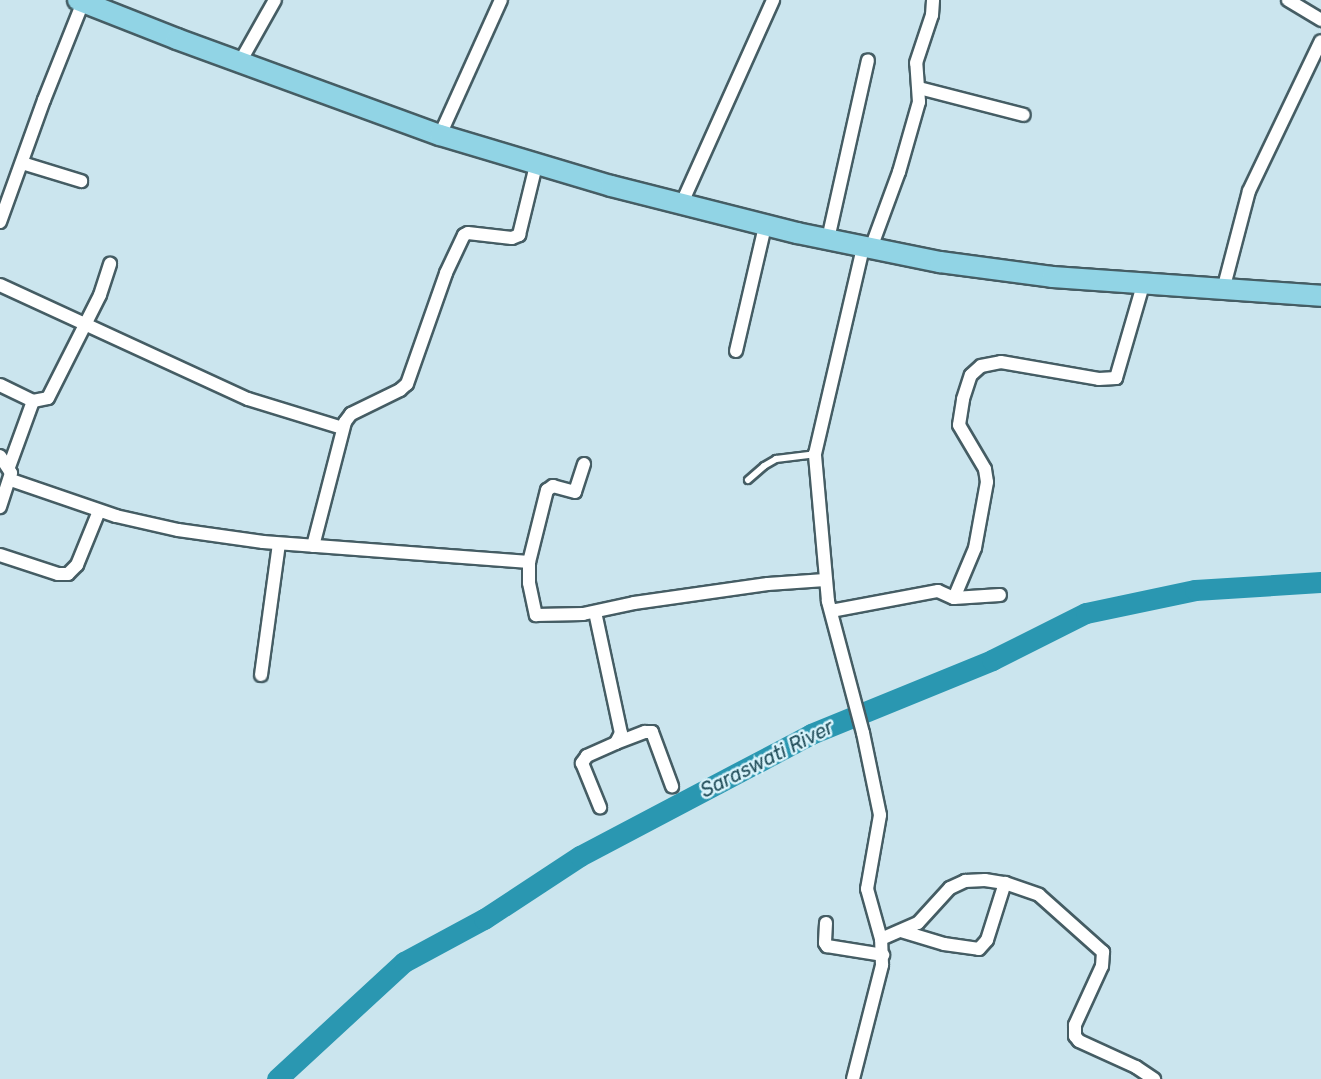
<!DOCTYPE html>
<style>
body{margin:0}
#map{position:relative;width:1321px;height:1079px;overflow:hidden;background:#cbe5ee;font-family:Rubik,sans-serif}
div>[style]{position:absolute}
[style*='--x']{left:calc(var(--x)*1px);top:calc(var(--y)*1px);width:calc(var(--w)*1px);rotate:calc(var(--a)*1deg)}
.river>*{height:21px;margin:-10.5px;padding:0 10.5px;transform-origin:10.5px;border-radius:10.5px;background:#2a97b1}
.roads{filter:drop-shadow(2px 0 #455d64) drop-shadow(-2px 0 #455d64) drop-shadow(0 2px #455d64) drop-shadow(0 -2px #455d64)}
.service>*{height:6px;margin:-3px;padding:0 3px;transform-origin:3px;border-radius:3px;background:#fff}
.minor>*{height:12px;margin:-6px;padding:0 6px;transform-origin:6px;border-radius:6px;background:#fff}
.primary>*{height:20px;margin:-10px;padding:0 10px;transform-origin:10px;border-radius:10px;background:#91d4e5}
span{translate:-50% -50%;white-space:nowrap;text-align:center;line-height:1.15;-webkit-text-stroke:5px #d8f3fb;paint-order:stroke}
.water-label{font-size:20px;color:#234f5b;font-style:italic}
</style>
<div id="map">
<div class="river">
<i style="--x:277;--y:1079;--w:173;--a:-42.7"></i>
<i style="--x:404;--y:962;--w:91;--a:-28.3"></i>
<i style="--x:484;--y:919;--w:115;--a:-33.3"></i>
<i style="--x:580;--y:856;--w:261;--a:-27.8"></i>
<i style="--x:811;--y:734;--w:196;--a:-22.2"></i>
<i style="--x:992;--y:660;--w:105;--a:-26.6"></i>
<i style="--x:1086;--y:613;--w:111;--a:-11.9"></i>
<i style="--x:1195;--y:590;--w:126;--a:-3.6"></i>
</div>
<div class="roads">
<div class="service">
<i style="--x:748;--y:480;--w:21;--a:-41"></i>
<i style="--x:764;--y:466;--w:14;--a:-30"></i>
<i style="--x:776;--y:459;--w:39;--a:-7"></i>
</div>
<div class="minor">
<i style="--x:1288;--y:0;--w:39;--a:31"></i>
<i style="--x:240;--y:62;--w:71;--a:-60.6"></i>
<i style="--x:919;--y:88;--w:108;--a:14.4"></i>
<i style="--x:440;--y:135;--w:148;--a:-65.7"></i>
<i style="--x:22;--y:163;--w:62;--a:17"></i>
<i style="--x:681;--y:205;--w:225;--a:-65.8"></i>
<i style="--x:0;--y:222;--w:130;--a:-70.2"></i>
<i style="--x:44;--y:100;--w:105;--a:-68.3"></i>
<i style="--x:828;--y:239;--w:183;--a:-77.4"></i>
<i style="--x:871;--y:248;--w:81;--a:-69.8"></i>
<i style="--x:899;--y:172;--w:73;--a:-74.1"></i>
<i style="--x:919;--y:102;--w:39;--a:-94"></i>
<i style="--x:916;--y:63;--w:51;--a:-71.6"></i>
<i style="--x:932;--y:15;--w:15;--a:-86"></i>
<i style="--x:0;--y:285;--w:273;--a:24.7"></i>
<i style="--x:248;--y:399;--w:98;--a:17.1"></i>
<i style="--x:1223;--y:290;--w:102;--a:-75.3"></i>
<i style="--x:1249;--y:191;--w:166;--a:-64.4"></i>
<i style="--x:736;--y:351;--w:128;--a:-76.9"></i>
<i style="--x:0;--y:385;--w:37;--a:26"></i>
<i style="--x:33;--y:401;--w:15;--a:-11"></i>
<i style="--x:48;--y:398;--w:115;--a:-63.2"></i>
<i style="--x:100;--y:295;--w:33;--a:-72"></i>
<i style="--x:0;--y:456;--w:20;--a:57"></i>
<i style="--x:11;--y:473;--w:36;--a:108"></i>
<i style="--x:584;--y:464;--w:29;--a:108"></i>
<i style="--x:575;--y:492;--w:23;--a:-165"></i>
<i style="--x:553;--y:486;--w:7;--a:146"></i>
<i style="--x:547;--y:490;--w:74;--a:104"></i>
<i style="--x:529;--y:562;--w:21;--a:90"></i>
<i style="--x:529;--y:583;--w:33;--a:78"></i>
<i style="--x:536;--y:615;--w:47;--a:-1.2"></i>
<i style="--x:583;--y:614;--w:52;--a:-12.2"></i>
<i style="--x:634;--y:603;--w:135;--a:-8.1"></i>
<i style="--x:768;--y:584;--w:57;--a:-4"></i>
<i style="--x:9;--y:467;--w:70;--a:-70"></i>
<i style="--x:11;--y:480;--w:111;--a:18.9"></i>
<i style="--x:116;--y:516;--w:64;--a:12.7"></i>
<i style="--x:178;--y:530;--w:86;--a:8"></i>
<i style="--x:263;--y:542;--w:267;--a:4.3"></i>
<i style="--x:313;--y:546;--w:128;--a:-75.5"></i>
<i style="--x:345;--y:422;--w:10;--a:-53"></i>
<i style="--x:351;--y:414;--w:55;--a:-26.1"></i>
<i style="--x:400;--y:390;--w:9;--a:-41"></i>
<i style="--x:407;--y:384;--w:118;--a:-70.6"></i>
<i style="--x:446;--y:273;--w:42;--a:-64.7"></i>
<i style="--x:464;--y:235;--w:4;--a:-27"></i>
<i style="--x:468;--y:233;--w:44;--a:6.5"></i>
<i style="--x:512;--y:238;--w:8;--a:-23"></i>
<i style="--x:519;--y:235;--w:72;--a:-76.3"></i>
<i style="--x:0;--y:555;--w:61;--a:18.1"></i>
<i style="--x:58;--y:574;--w:10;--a:0"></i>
<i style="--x:68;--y:574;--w:13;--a:-45"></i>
<i style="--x:77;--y:565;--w:58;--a:-67.8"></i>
<i style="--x:954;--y:598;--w:54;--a:-67.2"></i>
<i style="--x:975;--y:548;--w:67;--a:-79.7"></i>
<i style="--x:987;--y:482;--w:13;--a:-99"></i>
<i style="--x:985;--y:469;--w:51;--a:-120.6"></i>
<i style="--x:959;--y:425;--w:26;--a:-81"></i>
<i style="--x:963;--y:399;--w:25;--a:-72"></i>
<i style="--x:971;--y:375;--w:13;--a:-42"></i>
<i style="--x:981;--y:366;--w:20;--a:-11"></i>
<i style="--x:1001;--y:362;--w:99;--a:9.8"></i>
<i style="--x:1099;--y:379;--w:17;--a:-3"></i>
<i style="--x:1116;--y:378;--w:97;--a:-73.8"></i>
<i style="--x:831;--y:611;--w:109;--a:-10.6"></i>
<i style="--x:938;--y:591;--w:17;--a:24"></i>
<i style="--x:954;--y:598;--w:46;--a:-3.7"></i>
<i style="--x:595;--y:612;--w:124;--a:77.9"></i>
<i style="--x:621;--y:733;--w:11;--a:117"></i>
<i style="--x:616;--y:743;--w:32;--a:156"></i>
<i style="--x:587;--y:756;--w:9;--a:126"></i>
<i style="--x:582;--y:763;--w:48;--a:67.8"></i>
<i style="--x:261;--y:675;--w:132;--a:-82.2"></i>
<i style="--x:616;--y:743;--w:31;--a:-21"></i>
<i style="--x:645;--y:732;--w:7;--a:0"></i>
<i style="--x:652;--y:732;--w:58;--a:69.7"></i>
<i style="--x:826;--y:923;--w:20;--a:93"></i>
<i style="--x:825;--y:943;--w:4;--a:56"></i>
<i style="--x:827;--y:946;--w:57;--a:9.1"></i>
<i style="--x:901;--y:931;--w:45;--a:16.8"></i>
<i style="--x:944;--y:944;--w:35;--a:8"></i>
<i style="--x:979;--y:949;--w:12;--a:-48"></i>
<i style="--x:987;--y:940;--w:60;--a:-72.5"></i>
<i style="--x:881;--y:939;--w:40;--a:-23.4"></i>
<i style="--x:918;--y:923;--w:47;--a:-47.6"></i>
<i style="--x:950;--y:888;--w:17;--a:-25"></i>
<i style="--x:965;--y:881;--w:20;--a:-3"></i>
<i style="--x:985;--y:880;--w:20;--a:9"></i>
<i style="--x:1005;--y:883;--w:36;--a:19"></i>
<i style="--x:1039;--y:895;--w:86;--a:41.7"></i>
<i style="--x:1103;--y:952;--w:14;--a:94"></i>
<i style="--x:1102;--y:966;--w:65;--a:114.6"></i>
<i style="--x:1075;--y:1025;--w:11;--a:90"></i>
<i style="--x:1075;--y:1036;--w:6;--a:51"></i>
<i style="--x:1079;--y:1041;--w:63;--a:24.5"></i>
<i style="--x:1136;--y:1067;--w:22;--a:34"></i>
<i style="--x:853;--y:1079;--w:118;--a:-75.7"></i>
<i style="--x:882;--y:965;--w:26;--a:-92"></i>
<i style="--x:881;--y:939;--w:52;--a:-105.6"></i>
<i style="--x:867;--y:889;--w:75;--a:-80"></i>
<i style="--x:880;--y:815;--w:84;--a:-101.7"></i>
<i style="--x:863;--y:733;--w:137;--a:-104.9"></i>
<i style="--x:828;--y:601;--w:148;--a:-95.1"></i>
<i style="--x:815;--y:454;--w:212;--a:-76.9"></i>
</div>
<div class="primary">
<i style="--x:78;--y:0;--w:106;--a:21.5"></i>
<i style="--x:177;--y:39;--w:280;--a:20.1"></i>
<i style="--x:440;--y:135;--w:178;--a:16.6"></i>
<i style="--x:611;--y:186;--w:192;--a:14.2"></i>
<i style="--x:797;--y:233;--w:146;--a:11.5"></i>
<i style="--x:940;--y:262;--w:113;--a:7.6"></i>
<i style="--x:1052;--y:277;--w:270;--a:4"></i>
</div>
</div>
<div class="water-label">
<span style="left:767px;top:759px;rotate:-27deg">Saraswati River</span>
</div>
</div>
